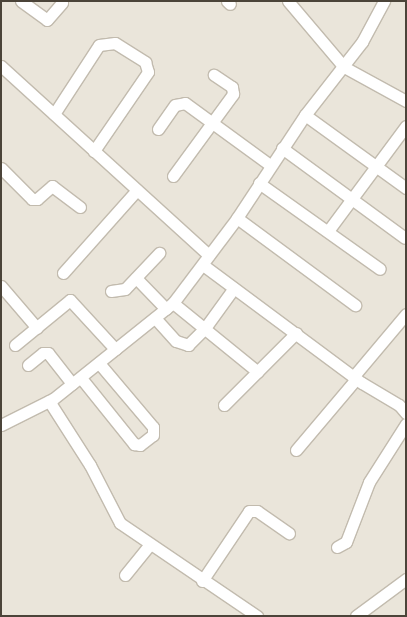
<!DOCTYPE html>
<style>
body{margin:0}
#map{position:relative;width:407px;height:617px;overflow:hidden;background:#f6f3ec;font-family:Lato,sans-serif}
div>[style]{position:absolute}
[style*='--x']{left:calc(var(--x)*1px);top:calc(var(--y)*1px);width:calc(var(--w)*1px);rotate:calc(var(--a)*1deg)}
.residential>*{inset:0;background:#eae5da;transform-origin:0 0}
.roads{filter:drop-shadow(1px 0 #c2bbae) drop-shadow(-1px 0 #c2bbae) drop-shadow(0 1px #c2bbae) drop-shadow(0 -1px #c2bbae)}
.minor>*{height:11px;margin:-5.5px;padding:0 5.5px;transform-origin:5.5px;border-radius:5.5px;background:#fff}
span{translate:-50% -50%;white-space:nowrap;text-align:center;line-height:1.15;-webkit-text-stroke:4px #fff;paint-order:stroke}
.frame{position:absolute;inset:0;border:2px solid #4b4439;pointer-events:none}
</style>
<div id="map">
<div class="residential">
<i style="left:1px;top:1px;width:405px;height:615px"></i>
</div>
<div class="roads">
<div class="minor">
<i style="--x:21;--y:1;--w:32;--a:36"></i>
<i style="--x:47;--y:20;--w:23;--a:-49"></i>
<i style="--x:227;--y:1;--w:4;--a:45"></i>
<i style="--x:288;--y:1;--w:87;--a:49.7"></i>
<i style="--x:344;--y:67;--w:71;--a:28.7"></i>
<i style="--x:1;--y:66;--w:281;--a:42.3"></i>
<i style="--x:54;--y:114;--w:82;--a:-56.9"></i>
<i style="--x:99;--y:45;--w:16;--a:-7"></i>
<i style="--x:115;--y:43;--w:36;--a:32"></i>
<i style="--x:145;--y:62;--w:10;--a:73"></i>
<i style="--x:148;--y:72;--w:96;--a:124.4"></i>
<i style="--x:305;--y:115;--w:125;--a:35.9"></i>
<i style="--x:158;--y:129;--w:29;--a:-55"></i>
<i style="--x:175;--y:105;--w:10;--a:-11"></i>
<i style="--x:185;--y:103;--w:105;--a:36.1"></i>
<i style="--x:282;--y:148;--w:152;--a:36.2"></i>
<i style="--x:1;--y:168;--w:44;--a:45"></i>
<i style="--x:32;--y:199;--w:5;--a:0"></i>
<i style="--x:37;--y:199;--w:20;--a:-41"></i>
<i style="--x:52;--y:186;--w:35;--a:37"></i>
<i style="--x:173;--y:176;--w:102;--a:-53.8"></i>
<i style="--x:233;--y:94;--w:7;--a:-98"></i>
<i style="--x:232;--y:87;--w:22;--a:-146"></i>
<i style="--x:259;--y:183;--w:148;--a:35.4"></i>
<i style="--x:237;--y:218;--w:147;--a:36.4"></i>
<i style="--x:328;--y:231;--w:131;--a:-53.4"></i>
<i style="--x:203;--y:265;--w:198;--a:36.6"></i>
<i style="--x:362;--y:383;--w:43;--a:30.7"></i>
<i style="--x:399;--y:405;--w:11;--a:49"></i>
<i style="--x:63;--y:273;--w:111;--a:-48.3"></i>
<i style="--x:136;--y:278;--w:43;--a:45.9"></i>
<i style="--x:1;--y:286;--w:55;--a:49.4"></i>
<i style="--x:111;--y:291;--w:14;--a:-8"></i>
<i style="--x:125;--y:289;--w:50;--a:-46.6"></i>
<i style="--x:173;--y:303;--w:109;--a:39.1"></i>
<i style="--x:155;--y:318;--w:31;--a:48"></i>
<i style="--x:176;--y:341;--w:13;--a:18"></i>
<i style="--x:188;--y:345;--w:24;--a:-45"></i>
<i style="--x:205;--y:328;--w:49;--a:-54.1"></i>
<i style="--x:15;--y:345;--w:71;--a:-39.3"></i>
<i style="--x:70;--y:300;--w:67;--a:47.4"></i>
<i style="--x:28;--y:365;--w:19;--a:-39"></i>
<i style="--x:43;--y:353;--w:5;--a:0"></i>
<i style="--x:48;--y:353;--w:39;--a:52"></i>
<i style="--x:353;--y:377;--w:82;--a:-49.9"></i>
<i style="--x:81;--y:378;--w:85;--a:51.2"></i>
<i style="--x:134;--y:444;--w:6;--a:9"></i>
<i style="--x:140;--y:445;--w:16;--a:-38"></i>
<i style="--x:153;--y:435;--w:8;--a:-90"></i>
<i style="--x:153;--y:427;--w:84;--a:-130.2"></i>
<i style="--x:49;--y:401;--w:76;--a:57.4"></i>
<i style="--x:90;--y:465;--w:65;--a:62.7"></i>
<i style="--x:120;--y:523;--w:166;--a:34.2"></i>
<i style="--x:224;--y:405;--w:102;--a:-45"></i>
<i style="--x:1;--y:425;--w:58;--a:-26.6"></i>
<i style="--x:53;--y:399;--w:154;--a:-38.7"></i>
<i style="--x:173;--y:303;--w:106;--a:-53"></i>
<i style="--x:237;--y:218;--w:123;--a:-56.6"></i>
<i style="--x:305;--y:115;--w:93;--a:-52"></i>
<i style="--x:362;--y:42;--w:47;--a:-61.8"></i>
<i style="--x:296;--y:450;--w:93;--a:-49.8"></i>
<i style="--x:337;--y:547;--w:10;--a:-29"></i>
<i style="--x:346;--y:542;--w:64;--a:-69"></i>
<i style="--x:369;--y:482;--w:69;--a:-57.5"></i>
<i style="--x:125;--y:575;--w:38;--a:-51"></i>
<i style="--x:202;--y:581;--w:84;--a:-56.1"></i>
<i style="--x:249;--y:511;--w:8;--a:0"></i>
<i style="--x:257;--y:511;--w:39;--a:35"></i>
<i style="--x:356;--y:616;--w:62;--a:-36.5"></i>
</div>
</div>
<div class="frame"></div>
</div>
